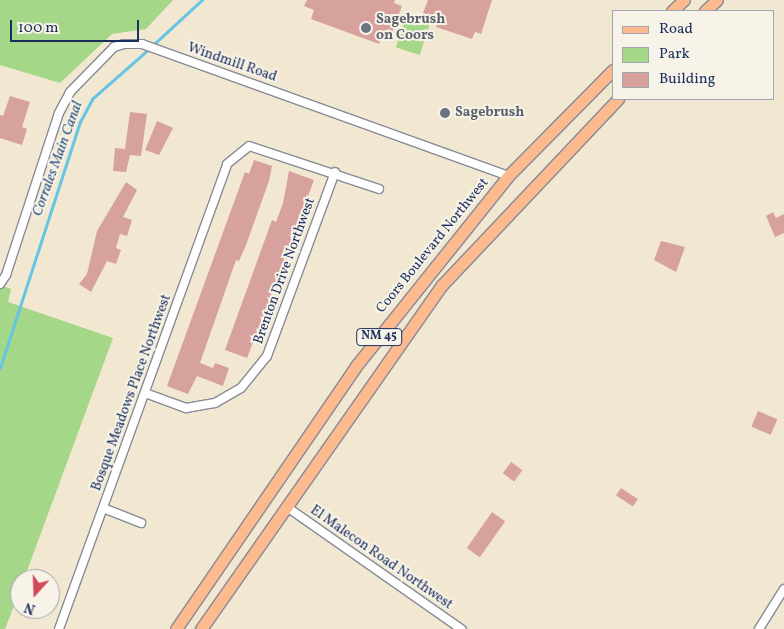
<!DOCTYPE html>
<style>
body{margin:0}
#map{position:relative;width:784px;height:629px;overflow:hidden;background:#f2e7d0;font-family:Vollkorn,serif}
div>[style]{position:absolute}
[style*='--x']{left:calc(var(--x)*1px);top:calc(var(--y)*1px);width:calc(var(--w)*1px);rotate:calc(var(--a)*1deg)}
.green>*{inset:0;background:#a4d787;transform-origin:0 0}
.stream>*{height:2.5px;margin:-1.25px;padding:0 1.25px;transform-origin:1.25px;border-radius:1.25px;background:#66c4e4}
.building>*{inset:0;background:#d7a19e;transform-origin:0 0}
.roads{filter:drop-shadow(1px 0 #868b97) drop-shadow(-1px 0 #868b97) drop-shadow(0 1px #868b97) drop-shadow(0 -1px #868b97)}
.street>*{height:8px;margin:-4px;padding:0 4px;transform-origin:4px;border-radius:4px;background:#fff}
.primary>*{height:11px;margin:-5.5px;padding:0 5.5px;transform-origin:5.5px;border-radius:5.5px;background:#fcba8e}
.dots>*{width:14px;height:14px;translate:-50% -50%;box-sizing:border-box;border:2px solid #f7f3e8;border-radius:50%}
span{translate:-50% -50%;white-space:nowrap;text-align:center;line-height:1.15;-webkit-text-stroke:4px #f7f3e8;paint-order:stroke}
.shield-label span{padding:1px 4px;background:#f7f3e8;border:1px solid;border-radius:4px;-webkit-text-stroke-width:0}
.shield-label{font-size:12px;color:#1b2f5e;font-weight:700}
.worship-label{font-size:14px;color:#5b616d;font-weight:700}
.left{translate:0 -50%;text-align:left}
.street-label{font-size:14px;color:#1b2f5e}
.water-label{font-size:15px;color:#2e5480;font-style:italic}
.legend{position:absolute;left:612px;top:10px;width:162px;height:90px;box-sizing:border-box;background:#f7f3e8;border:1px solid #9fa5b1;margin:0;padding:6px 9px;list-style:none;font-size:15px;color:#1b2f5e}
.legend li{display:flex;align-items:center;gap:10px;height:25px}
.legend b{width:25px;border:1px solid #9fa5b1}
.north{position:absolute;left:10px;top:569px;width:50px;height:50px;box-sizing:border-box;background:#f7f3e8;border:1px solid #9fa5b1;border-radius:50%;rotate:200deg;font-size:14px;font-weight:700;line-height:20px;text-align:center;color:#1b2f5e}
.north::after{content:'';display:block;margin:auto;width:18px;height:22px;background:#d1495b;clip-path:polygon(50% 0,100% 100%,50% 72%,0 100%)}
.scale{position:absolute;left:10px;top:20px;width:129px;height:22px;box-sizing:border-box;border:2px solid #1b2f5e;border-top:0;padding-left:6px;font-size:15px;line-height:18px;white-space:nowrap;color:#1b2f5e;-webkit-text-stroke:4px #f7f3e8;paint-order:stroke}
</style>
<div id="map">
<div class="green">
<i style="clip-path:polygon(0 0,173px 0,146px 29px,112px 34px,60px 83px,0 65px)"></i>
<i style="left:407px;top:13px;width:25px;height:36px;rotate:18deg"></i>
<i style="clip-path:polygon(0 285px,11px 289px,8px 302px,113px 338px,24px 579px,20px 579px,20px 590px,5px 629px,0 629px)"></i>
</div>
<div class="stream">
<i style="--x:153;--y:45;--w:67;--a:-42.6"></i>
<i style="--x:0;--y:368;--w:259;--a:-72"></i>
<i style="--x:80;--y:122;--w:26;--a:-62"></i>
<i style="--x:92;--y:99;--w:76;--a:-41.3"></i>
</div>
<div class="building">
<i style="clip-path:polygon(307px 0,395px 0,394px 3px,402px 6px,389px 41px,381px 38px,379px 44px,311px 19px,314px 10px,304px 6px)"></i>
<i style="clip-path:polygon(428px 0,492px 0,481px 34px,475px 32px,472px 39px,436px 27px,439px 19px,423px 13px)"></i>
<i style="clip-path:polygon(10px 96px,30px 102px,22px 127px,27px 129px,22px 145px,0 138px,0 115px,3px 116px)"></i>
<i style="clip-path:polygon(130px 112px,147px 114px,141px 156px,130px 155px,126px 172px,113px 171px,115px 148px,125px 149px)"></i>
<i style="clip-path:polygon(157px 121px,173px 128px,159px 155px,145px 150px)"></i>
<i style="clip-path:polygon(254px 160px,272px 166px,269px 181px,246px 245px,239px 261px,236px 260px,200px 363px,213px 368px,215px 363px,229px 368px,223px 386px,197px 376px,188px 394px,167px 386px,245px 172px,249px 174px)"></i>
<i style="clip-path:polygon(289px 171px,314px 180px,247px 358px,225px 350px,272px 220px,276px 222px,283px 203px)"></i>
<i style="clip-path:polygon(126px 182px,137px 190px,123px 217px,132px 220px,127px 236px,120px 234px,116px 248px,121px 250px,116px 264px,107px 261px,91px 292px,79px 284px,87px 274px,97px 231px)"></i>
<i style="clip-path:polygon(773px 212px,776px 218px,784px 214px,784px 233px,775px 237px,766px 216px)"></i>
<i style="clip-path:polygon(661px 241px,685px 247px,676px 272px,654px 260px)"></i>
<i style="left:758px;top:411px;width:21px;height:17px;rotate:23deg"></i>
<i style="left:511px;top:462px;width:14px;height:14px;rotate:36deg"></i>
<i style="left:621px;top:488px;width:20px;height:9px;rotate:33deg"></i>
<i style="left:492px;top:512px;width:16px;height:44px;rotate:35deg"></i>
</div>
<div class="roads">
<div class="street">
<i style="--x:0;--y:284;--w:11;--a:-56"></i>
<i style="--x:6;--y:275;--w:170;--a:-71.9"></i>
<i style="--x:59;--y:113;--w:24;--a:-62"></i>
<i style="--x:70;--y:92;--w:63;--a:-45.6"></i>
<i style="--x:114;--y:47;--w:10;--a:-17"></i>
<i style="--x:124;--y:44;--w:18;--a:0"></i>
<i style="--x:142;--y:44;--w:389;--a:19.8"></i>
<i style="--x:145;--y:393;--w:44;--a:20.1"></i>
<i style="--x:186;--y:408;--w:29;--a:-10"></i>
<i style="--x:215;--y:403;--w:30;--a:-30"></i>
<i style="--x:241;--y:388;--w:41;--a:-50.9"></i>
<i style="--x:267;--y:356;--w:196;--a:-69.7"></i>
<i style="--x:287;--y:507;--w:213;--a:35"></i>
<i style="--x:103;--y:508;--w:41;--a:21.5"></i>
<i style="--x:59;--y:629;--w:494;--a:-70.1"></i>
<i style="--x:227;--y:164;--w:28;--a:-39"></i>
<i style="--x:249;--y:146;--w:137;--a:18.3"></i>
<i style="--x:759;--y:629;--w:47;--a:-58"></i>
</div>
<div class="primary">
<i style="--x:672;--y:11;--w:16;--a:-43"></i>
<i style="--x:705;--y:11;--w:16;--a:-43"></i>
<i style="--x:176;--y:629;--w:319;--a:-55.6"></i>
<i style="--x:356;--y:366;--w:243;--a:-51.3"></i>
<i style="--x:508;--y:176;--w:149;--a:-45.3"></i>
<i style="--x:201;--y:629;--w:420;--a:-55"></i>
<i style="--x:442;--y:285;--w:256;--a:-46.6"></i>
</div>
</div>
<div class="dots">
<i style="left:366px;top:28px;background:#6b7280"></i>
<i style="left:445px;top:113px;background:#6b7280"></i>
</div>
<div class="shield-label">
<span style="left:379px;top:337px">NM 45</span>
</div>
<div class="worship-label">
<span class="left" style="left:376px;top:28px">Sagebrush<br>on Coors</span>
<span class="left" style="left:455px;top:113px">Sagebrush</span>
</div>
<div class="street-label">
<span style="left:232px;top:63px;rotate:19deg">Windmill Road</span>
<span style="left:433px;top:246px;rotate:-51deg">Coors Boulevard Northwest</span>
<span style="left:285px;top:271px;rotate:-70deg">Brenton Drive Northwest</span>
<span style="left:132px;top:393px;rotate:-70deg">Bosque Meadows Place Northwest</span>
<span style="left:381px;top:558px;rotate:35deg">El Malecon Road Northwest</span>
</div>
<div class="water-label">
<span style="left:58px;top:159px;rotate:-70deg">Corrales Main Canal</span>
</div>
<ul class="legend">
<li><b style="height:6px;background:#fcba8e"></b>Road</li>
<li><b style="height:14px;background:#a4d787"></b>Park</li>
<li><b style="height:14px;background:#d7a19e"></b>Building</li>
</ul>
<div class="north">N</div>
<div class="scale">100 m</div>
</div>
